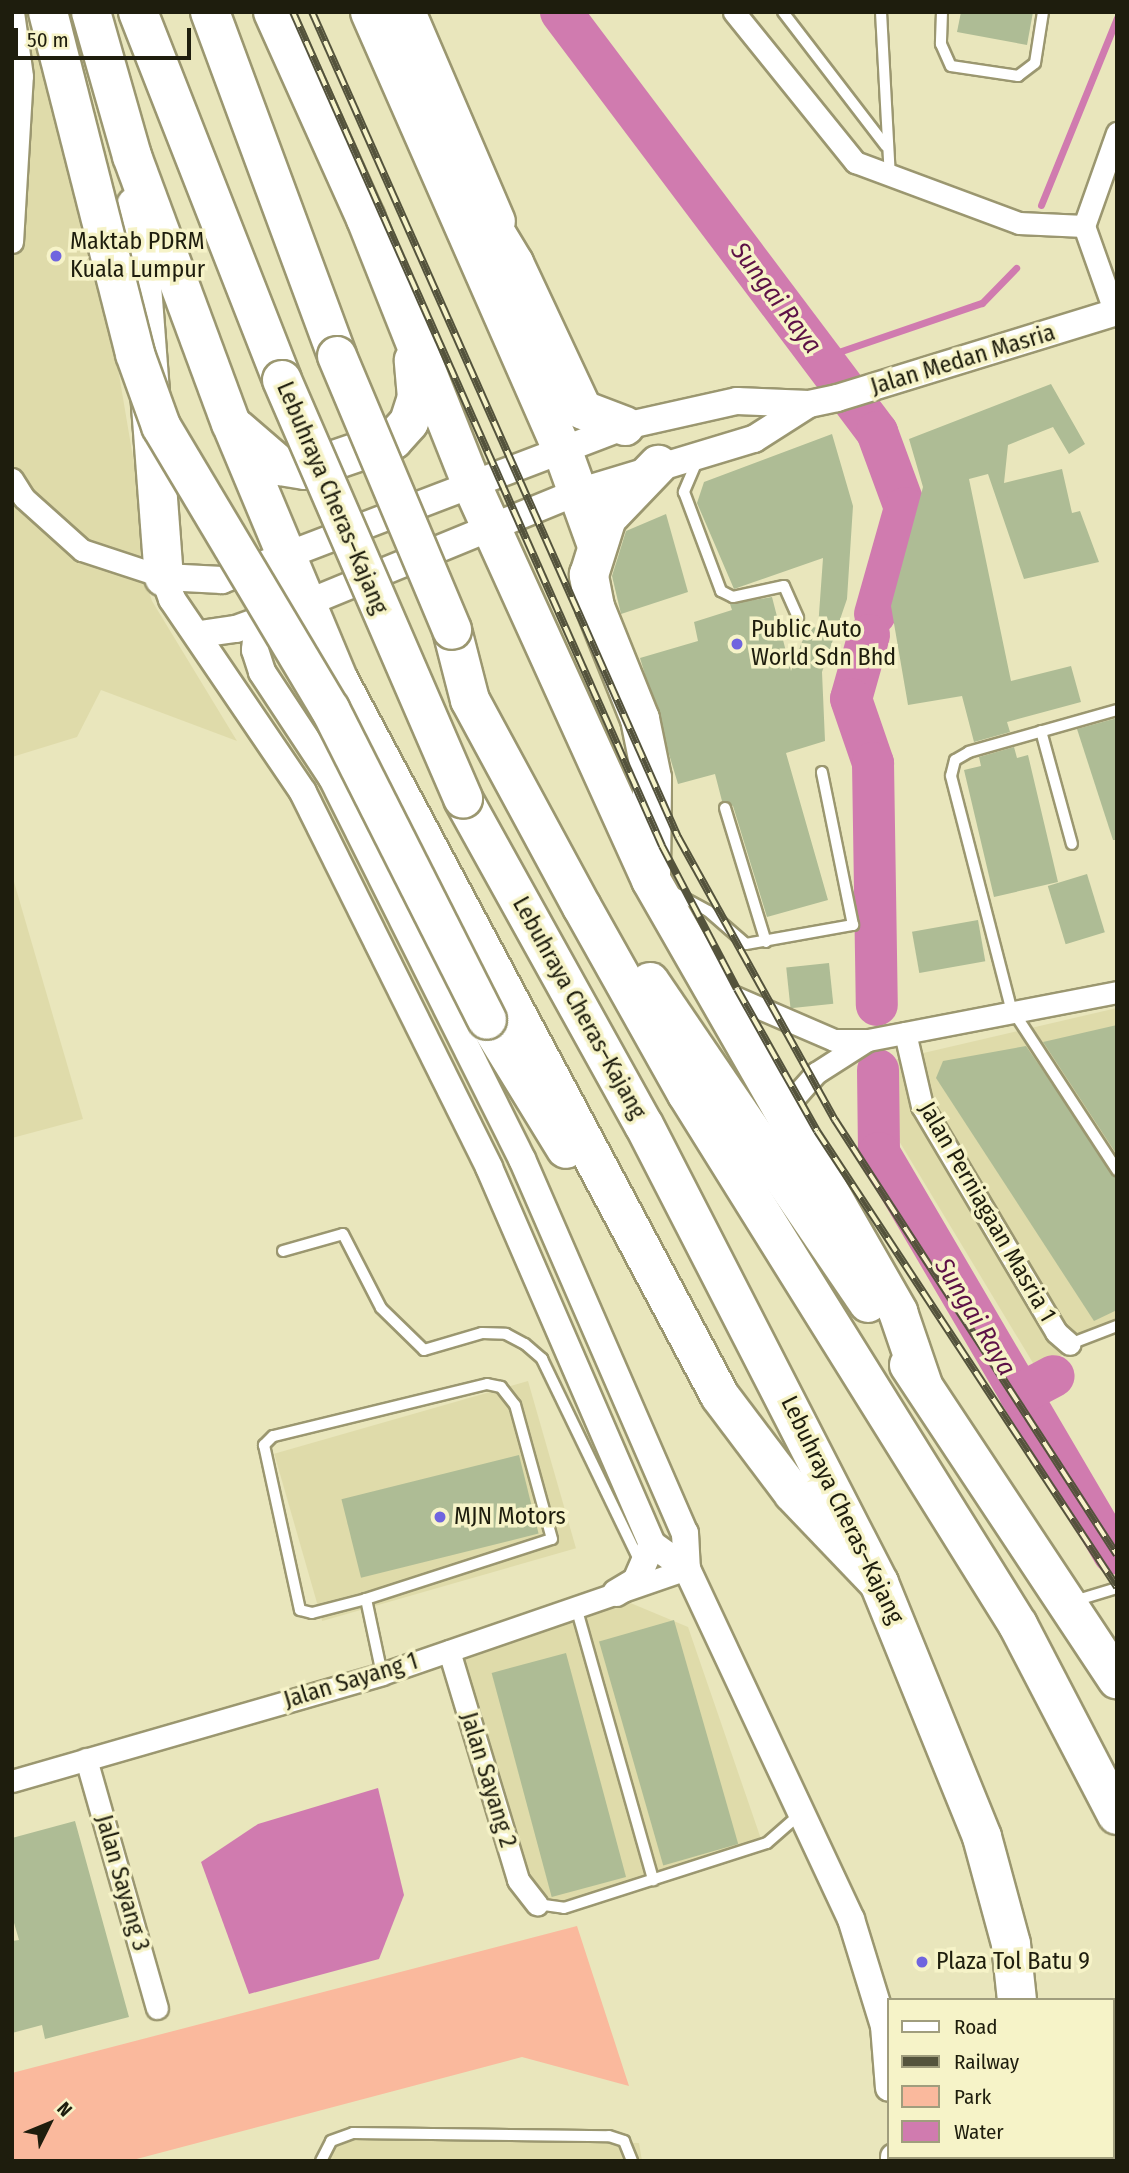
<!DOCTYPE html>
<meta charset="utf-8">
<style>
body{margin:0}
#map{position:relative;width:1129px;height:2173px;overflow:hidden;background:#e9e6bc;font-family:"Fira Sans Condensed",sans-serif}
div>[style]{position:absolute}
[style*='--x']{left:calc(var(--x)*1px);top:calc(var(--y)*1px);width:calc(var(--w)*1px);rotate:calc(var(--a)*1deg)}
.built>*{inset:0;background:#dfdbaa;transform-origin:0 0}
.green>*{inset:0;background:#fab99d}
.water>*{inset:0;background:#d07baf}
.stream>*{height:7px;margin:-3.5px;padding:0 3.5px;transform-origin:3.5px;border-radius:3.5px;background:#d07baf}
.river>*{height:42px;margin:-21px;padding:0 21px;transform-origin:21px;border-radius:21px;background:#d07baf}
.building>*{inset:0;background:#aebc95;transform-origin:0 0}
.roads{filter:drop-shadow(2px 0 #9b9770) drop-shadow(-2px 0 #9b9770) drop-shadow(0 2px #9b9770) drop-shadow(0 -2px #9b9770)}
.service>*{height:10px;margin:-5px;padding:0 5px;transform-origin:5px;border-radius:5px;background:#fff}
.minor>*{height:21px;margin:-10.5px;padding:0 10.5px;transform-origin:10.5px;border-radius:10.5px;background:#fff}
.tertiary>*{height:26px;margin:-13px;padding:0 13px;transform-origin:13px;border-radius:13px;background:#fff}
.motorway>*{height:38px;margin:-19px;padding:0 19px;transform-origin:19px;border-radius:19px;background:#fff}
.rail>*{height:8px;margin-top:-4px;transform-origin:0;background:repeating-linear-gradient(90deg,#f6f3c8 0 16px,#54533c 0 32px);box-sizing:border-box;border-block:2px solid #54533c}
.bridges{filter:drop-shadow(2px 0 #9b9770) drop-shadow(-2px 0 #9b9770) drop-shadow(0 2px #9b9770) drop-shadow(0 -2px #9b9770)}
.motorway-bridge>*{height:38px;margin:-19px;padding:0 19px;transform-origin:19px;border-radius:19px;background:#fff}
.dots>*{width:19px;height:19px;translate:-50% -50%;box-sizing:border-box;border:4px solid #f6f3c8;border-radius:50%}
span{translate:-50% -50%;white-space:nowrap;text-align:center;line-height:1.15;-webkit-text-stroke:7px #f6f3c8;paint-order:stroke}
.poi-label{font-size:24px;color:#1e1d0d}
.left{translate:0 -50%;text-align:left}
.street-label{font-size:24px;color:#1e1d0d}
.water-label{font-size:26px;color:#5d1146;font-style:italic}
.frame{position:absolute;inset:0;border:14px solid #1e1d0d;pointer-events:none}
.legend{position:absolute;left:887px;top:1998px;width:228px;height:161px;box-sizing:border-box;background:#f6f3c8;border:2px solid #a09d7d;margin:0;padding:9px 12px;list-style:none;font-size:21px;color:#1e1d0d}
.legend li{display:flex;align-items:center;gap:14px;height:35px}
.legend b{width:35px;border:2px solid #a09d7d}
.north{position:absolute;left:14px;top:2089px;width:70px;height:70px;-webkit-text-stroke:5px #f6f3c8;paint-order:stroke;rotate:47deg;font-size:19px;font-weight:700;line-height:28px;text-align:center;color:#1e1d0d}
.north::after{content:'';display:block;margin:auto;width:24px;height:32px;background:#1e1d0d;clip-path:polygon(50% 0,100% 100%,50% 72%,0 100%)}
.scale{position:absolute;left:14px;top:28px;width:177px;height:32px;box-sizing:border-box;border:4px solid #1e1d0d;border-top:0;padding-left:9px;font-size:21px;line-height:24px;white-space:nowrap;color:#1e1d0d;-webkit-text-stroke:5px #f6f3c8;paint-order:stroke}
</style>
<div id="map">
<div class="built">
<i style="clip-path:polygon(12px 12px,58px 12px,140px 499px,142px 570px,152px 601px,237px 741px,101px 690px,77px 737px,12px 757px)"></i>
<i style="clip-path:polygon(12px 875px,83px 1119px,12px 1138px)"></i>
<i style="clip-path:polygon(1117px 1008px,1117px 1328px,1036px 1368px,893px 1131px,889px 1061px)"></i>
<i style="left:528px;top:1381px;width:174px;height:264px;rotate:74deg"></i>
<i style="clip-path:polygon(628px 1602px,688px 1627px,761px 1839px,564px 1901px,543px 1899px,525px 1876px,464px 1660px)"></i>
<i style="clip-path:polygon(355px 2140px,639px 2143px,642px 2161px,327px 2161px,337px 2144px)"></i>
</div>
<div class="green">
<i style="clip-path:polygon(577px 1926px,629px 2086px,522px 2057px,129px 2161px,12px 2161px,12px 2073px)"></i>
</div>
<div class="water">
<i style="clip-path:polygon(378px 1788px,404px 1895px,379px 1959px,249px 1994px,201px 1862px,258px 1824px)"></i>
</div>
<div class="stream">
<i style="--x:1041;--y:205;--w:202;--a:-67.9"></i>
<i style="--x:821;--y:358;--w:170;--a:-18.9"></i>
<i style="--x:982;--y:303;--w:49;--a:-45.8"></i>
</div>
<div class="river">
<i style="--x:561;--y:12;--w:526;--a:53.04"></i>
<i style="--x:877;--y:432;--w:81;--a:69.8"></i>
<i style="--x:905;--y:508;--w:110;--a:105.8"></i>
<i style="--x:869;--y:635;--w:66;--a:105.7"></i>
<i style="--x:851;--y:699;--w:68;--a:71"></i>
<i style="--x:873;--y:763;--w:242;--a:89.1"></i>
<i style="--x:878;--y:1070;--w:83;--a:89.3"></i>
<i style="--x:879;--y:1153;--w:464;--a:59.6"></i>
<i style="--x:1020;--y:1394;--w:38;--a:-28"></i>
</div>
<div class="building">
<i style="clip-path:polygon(961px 12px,1033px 12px,1027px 45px,957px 32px)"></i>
<i style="clip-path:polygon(1051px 384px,1085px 444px,1069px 454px,1053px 427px,1008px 445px,1004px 483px,1062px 469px,1072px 513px,1080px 511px,1099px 562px,1024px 579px,988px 474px,969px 479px,1011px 681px,1071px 666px,1081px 702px,1007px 722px,1010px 732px,974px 742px,962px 696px,908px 705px,891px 606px,923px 487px,909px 439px)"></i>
<i style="clip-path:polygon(832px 434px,853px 506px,847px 599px,822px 672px,825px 741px,786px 753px,828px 900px,767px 917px,733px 806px,722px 801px,715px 774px,678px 784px,640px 658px,698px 641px,694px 622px,732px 610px,730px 604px,772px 597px,791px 671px,808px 626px,818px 628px,823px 558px,734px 589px,697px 503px,704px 482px)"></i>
<i style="clip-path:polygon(666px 514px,688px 592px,621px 614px,612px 576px,626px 531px)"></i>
<i style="clip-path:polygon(1117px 718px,1117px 840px,1113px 840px,1077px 729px)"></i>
<i style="clip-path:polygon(1014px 747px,1017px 758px,1028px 755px,1058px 882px,994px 897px,964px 770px,981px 766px,979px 757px)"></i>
<i style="left:1087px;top:874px;width:61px;height:41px;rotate:73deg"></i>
<i style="left:978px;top:920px;width:42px;height:67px;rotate:80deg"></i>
<i style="left:829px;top:963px;width:41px;height:43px;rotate:84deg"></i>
<i style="clip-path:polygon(1117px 1025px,1117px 1155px,1043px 1042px)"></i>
<i style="clip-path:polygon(1026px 1046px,1117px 1178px,1117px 1310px,1094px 1321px,936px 1078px,943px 1061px)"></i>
<i style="left:519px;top:1455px;width:81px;height:183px;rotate:76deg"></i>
<i style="left:674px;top:1620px;width:233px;height:78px;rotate:74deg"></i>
<i style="left:566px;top:1653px;width:232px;height:77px;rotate:75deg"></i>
<i style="clip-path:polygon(75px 1821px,129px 2017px,45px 2039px,42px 2025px,12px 2033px,12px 1941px,19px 1940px,12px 1916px,12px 1838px)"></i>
</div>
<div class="roads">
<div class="service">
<i style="--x:783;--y:12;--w:169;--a:52.5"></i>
<i style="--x:881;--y:12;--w:165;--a:86.9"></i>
<i style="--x:942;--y:12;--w:32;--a:92"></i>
<i style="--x:941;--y:44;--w:24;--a:66"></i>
<i style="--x:951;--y:66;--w:68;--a:8.5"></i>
<i style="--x:1018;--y:76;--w:21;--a:-37"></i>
<i style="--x:1035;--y:63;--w:52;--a:-81.1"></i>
<i style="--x:697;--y:461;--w:34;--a:113"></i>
<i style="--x:684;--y:492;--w:106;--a:69.5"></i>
<i style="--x:721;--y:591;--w:13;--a:27"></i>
<i style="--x:733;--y:597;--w:52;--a:-12.2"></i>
<i style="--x:784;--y:586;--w:35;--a:66"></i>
<i style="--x:1117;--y:710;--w:154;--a:164.2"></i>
<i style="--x:969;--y:752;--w:16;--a:150"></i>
<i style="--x:955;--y:760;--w:16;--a:104"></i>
<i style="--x:951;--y:776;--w:240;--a:75.5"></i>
<i style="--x:1011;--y:1008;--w:194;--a:56.8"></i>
<i style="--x:1041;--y:731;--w:117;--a:74.7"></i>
<i style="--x:725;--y:808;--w:140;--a:73"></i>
<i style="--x:671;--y:891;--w:42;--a:28.4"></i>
<i style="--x:708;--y:911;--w:50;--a:41"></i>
<i style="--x:746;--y:944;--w:109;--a:-10.1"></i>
<i style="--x:853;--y:925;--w:156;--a:-101.5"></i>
<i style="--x:283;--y:1251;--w:62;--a:-15.8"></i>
<i style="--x:343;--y:1234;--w:83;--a:62.8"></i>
<i style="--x:381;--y:1308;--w:60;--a:44.3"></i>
<i style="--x:424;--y:1350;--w:60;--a:-16.3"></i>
<i style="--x:482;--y:1333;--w:24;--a:2"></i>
<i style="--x:506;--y:1334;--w:21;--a:28"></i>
<i style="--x:525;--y:1344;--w:23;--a:41"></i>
<i style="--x:542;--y:1359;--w:225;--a:64.2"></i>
<i style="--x:1070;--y:1344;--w:50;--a:-21"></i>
<i style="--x:366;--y:1599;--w:195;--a:-17.9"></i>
<i style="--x:552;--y:1539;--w:139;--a:-105.4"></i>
<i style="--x:515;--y:1405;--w:23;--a:-128"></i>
<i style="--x:501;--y:1387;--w:14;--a:-168"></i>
<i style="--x:487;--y:1384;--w:220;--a:166.3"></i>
<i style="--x:273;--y:1436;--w:13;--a:135"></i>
<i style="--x:264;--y:1445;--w:169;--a:77.7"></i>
<i style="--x:300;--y:1610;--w:12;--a:14"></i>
<i style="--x:312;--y:1613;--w:56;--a:-14.5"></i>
<i style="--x:366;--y:1599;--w:77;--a:78"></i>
<i style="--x:1074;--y:1601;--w:45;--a:-16.8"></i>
<i style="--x:576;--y:1607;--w:284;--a:74.2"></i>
<i style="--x:537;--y:1904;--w:27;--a:8"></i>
<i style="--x:564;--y:1908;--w:213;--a:-17.8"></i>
<i style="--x:767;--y:1843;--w:44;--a:-41.3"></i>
<i style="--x:321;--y:2161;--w:22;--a:-63"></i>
<i style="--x:331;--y:2141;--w:23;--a:-20"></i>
<i style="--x:353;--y:2133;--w:256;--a:0.7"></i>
<i style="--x:609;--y:2136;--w:16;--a:18"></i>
<i style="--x:624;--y:2141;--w:22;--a:68"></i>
</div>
<div class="minor">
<i style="--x:734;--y:12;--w:193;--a:51.1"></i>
<i style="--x:855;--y:162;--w:175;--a:20.4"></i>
<i style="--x:1019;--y:223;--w:65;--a:2.6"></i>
<i style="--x:12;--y:242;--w:166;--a:-86.6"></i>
<i style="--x:22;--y:76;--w:65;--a:-98"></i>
<i style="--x:1115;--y:313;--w:92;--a:-109.6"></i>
<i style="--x:1084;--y:226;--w:99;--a:-70.5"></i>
<i style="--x:12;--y:479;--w:22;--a:58"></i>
<i style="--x:24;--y:498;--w:78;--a:41.9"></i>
<i style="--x:82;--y:550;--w:86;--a:18.2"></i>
<i style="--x:718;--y:990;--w:126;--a:23.3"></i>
<i style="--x:834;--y:1040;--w:34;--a:0"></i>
<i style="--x:868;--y:1040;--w:254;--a:-10.9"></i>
<i style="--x:905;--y:1033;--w:75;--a:76.9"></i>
<i style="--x:922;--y:1106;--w:263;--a:59.3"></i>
<i style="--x:1056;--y:1332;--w:18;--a:41"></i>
<i style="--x:785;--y:1108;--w:47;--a:-48.5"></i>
<i style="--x:816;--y:1073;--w:59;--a:-32.6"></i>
<i style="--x:449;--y:1651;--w:239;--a:73.2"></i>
<i style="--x:518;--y:1880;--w:31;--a:52"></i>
<i style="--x:86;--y:1759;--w:259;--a:74.1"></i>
<i style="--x:12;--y:1781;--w:385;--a:-16.1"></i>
<i style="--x:382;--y:1674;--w:323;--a:-19"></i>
</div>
<div class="tertiary">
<i style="--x:258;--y:621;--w:29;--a:96"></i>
<i style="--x:255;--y:650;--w:23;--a:72"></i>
<i style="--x:262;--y:672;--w:127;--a:56.6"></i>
<i style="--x:332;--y:778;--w:426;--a:63.5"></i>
<i style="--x:522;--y:1159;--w:408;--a:66.5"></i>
<i style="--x:685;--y:1533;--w:36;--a:87"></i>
<i style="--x:687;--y:1569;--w:387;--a:64.9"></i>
<i style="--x:851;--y:1919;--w:112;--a:72.9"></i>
<i style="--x:884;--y:2026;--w:62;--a:85.4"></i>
<i style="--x:200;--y:634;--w:36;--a:-8"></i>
<i style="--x:236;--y:629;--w:70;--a:-20"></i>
<i style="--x:302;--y:605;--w:298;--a:-22.3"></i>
<i style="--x:578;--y:492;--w:184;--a:-16.8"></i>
<i style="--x:754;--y:439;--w:65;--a:-32.5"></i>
<i style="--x:687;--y:1569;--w:43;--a:-144.5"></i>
<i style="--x:652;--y:1544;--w:411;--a:-113.4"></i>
<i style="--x:489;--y:1167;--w:419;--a:-116.4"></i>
<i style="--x:303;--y:792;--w:233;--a:-124.2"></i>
<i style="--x:172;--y:599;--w:23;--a:-110"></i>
<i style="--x:164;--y:577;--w:58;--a:3"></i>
<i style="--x:222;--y:580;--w:431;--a:-20.9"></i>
<i style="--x:625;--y:426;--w:115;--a:-12.6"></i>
<i style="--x:737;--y:401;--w:72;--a:2.4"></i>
<i style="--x:809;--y:404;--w:29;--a:-12"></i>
<i style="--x:837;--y:398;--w:293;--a:-17.1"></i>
<i style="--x:616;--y:1593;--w:23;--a:-31"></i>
<i style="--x:636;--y:1581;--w:40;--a:-66.6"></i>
<i style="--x:894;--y:2157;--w:4;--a:90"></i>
</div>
<div class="motorway">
<i style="--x:91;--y:12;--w:150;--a:74.1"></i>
<i style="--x:132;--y:156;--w:285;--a:69.7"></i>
<i style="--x:231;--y:423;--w:277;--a:67.3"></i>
<i style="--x:338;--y:679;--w:812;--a:61.95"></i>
<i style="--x:720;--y:1396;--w:121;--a:53"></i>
<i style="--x:793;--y:1493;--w:124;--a:46.3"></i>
<i style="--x:138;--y:12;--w:395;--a:68.6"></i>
<i style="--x:210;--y:12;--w:367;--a:69.7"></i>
<i style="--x:273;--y:12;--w:227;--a:65.8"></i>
<i style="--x:366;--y:219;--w:284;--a:68.3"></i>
<i style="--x:471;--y:483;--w:436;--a:65.6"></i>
<i style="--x:651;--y:880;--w:498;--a:60.2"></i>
<i style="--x:898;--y:1312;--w:77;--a:71.1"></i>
<i style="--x:370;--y:12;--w:477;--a:66.3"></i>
<i style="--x:562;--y:449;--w:100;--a:70.1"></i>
<i style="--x:406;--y:12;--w:228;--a:66.8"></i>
<i style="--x:476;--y:200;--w:74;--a:58.9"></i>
<i style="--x:514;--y:263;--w:162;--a:64.9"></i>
<i style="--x:583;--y:410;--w:45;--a:20.9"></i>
<i style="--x:136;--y:206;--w:372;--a:85.7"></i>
<i style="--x:237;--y:429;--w:57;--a:40.7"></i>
<i style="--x:280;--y:466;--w:25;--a:9"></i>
<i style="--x:305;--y:470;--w:93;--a:-18.8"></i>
<i style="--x:393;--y:440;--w:24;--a:-48"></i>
<i style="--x:409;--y:422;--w:25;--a:-72"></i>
<i style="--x:417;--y:398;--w:38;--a:-95"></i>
<i style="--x:452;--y:630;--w:72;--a:75.6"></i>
<i style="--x:470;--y:700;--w:235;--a:61.6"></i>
<i style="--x:582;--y:907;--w:214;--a:60.7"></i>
<i style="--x:687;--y:1094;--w:626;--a:58.06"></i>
<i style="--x:1018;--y:1625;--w:214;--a:62.5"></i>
<i style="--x:463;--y:799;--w:373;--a:61"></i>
<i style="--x:644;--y:1125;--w:515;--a:62.84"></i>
<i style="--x:879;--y:1583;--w:274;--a:67.9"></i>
<i style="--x:982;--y:1837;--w:111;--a:74.8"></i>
<i style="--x:1011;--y:1944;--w:56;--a:83.9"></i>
<i style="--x:651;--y:876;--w:98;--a:-89.4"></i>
<i style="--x:652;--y:778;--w:60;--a:-101.5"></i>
<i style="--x:640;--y:719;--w:121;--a:-111.9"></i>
<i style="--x:595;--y:607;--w:33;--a:-101"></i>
<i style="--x:589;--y:575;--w:60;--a:-72.5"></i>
<i style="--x:607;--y:518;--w:74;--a:-46.1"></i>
<i style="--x:650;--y:982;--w:388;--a:55.8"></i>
<i style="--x:487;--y:1020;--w:151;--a:58.5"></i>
<i style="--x:909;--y:1365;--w:377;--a:56.5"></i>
<i style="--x:1027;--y:2161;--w:4;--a:-90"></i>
</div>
</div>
<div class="rail">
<i style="--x:293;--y:12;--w:912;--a:66.13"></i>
<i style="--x:662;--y:846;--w:161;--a:62.3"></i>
<i style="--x:737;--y:989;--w:163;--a:60.6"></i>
<i style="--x:817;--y:1131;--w:546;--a:56.66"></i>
<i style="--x:312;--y:12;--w:903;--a:66.08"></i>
<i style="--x:678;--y:837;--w:324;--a:61"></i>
<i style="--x:835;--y:1120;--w:518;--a:57.05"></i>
</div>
<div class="bridges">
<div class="motorway-bridge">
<i style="--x:48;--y:12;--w:353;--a:75.7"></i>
<i style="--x:135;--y:354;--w:77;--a:70.1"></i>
<i style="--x:161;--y:426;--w:330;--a:59.2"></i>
<i style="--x:330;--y:709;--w:348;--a:63.2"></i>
<i style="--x:337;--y:356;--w:297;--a:67.2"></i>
<i style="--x:282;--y:380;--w:456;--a:66.6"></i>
</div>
</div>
<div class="dots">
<i style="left:56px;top:256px;background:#7065df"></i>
<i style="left:737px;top:644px;background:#7065df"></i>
<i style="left:440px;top:1517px;background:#7065df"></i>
<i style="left:922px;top:1962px;background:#7065df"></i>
</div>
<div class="poi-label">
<span class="left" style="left:70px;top:256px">Maktab PDRM<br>Kuala Lumpur</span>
<span class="left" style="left:751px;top:644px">Public Auto<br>World Sdn Bhd</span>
<span class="left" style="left:454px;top:1517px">MJN Motors</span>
<span class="left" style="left:936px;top:1962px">Plaza Tol Batu 9</span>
</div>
<div class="street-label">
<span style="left:963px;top:360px;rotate:-17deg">Jalan Medan Masria</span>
<span style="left:332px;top:498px;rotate:67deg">Lebuhraya Cheras–Kajang</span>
<span style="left:579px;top:1008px;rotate:61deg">Lebuhraya Cheras–Kajang</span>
<span style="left:987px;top:1212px;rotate:60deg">Jalan Perniagaan Masria 1</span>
<span style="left:842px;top:1510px;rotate:64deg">Lebuhraya Cheras–Kajang</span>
<span style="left:351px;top:1681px;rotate:-17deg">Jalan Sayang 1</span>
<span style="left:488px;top:1780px;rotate:73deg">Jalan Sayang 2</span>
<span style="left:122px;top:1883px;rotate:74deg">Jalan Sayang 3</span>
</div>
<div class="water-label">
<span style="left:776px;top:298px;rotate:53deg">Sungai Raya</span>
<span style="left:975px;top:1317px;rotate:59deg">Sungai Raya</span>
</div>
<div class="frame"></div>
<ul class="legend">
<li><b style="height:9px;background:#fff"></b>Road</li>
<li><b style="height:9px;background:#54533c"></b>Railway</li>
<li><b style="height:19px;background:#fab99d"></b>Park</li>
<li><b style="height:19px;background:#d07baf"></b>Water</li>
</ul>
<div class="north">N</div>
<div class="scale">50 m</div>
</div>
